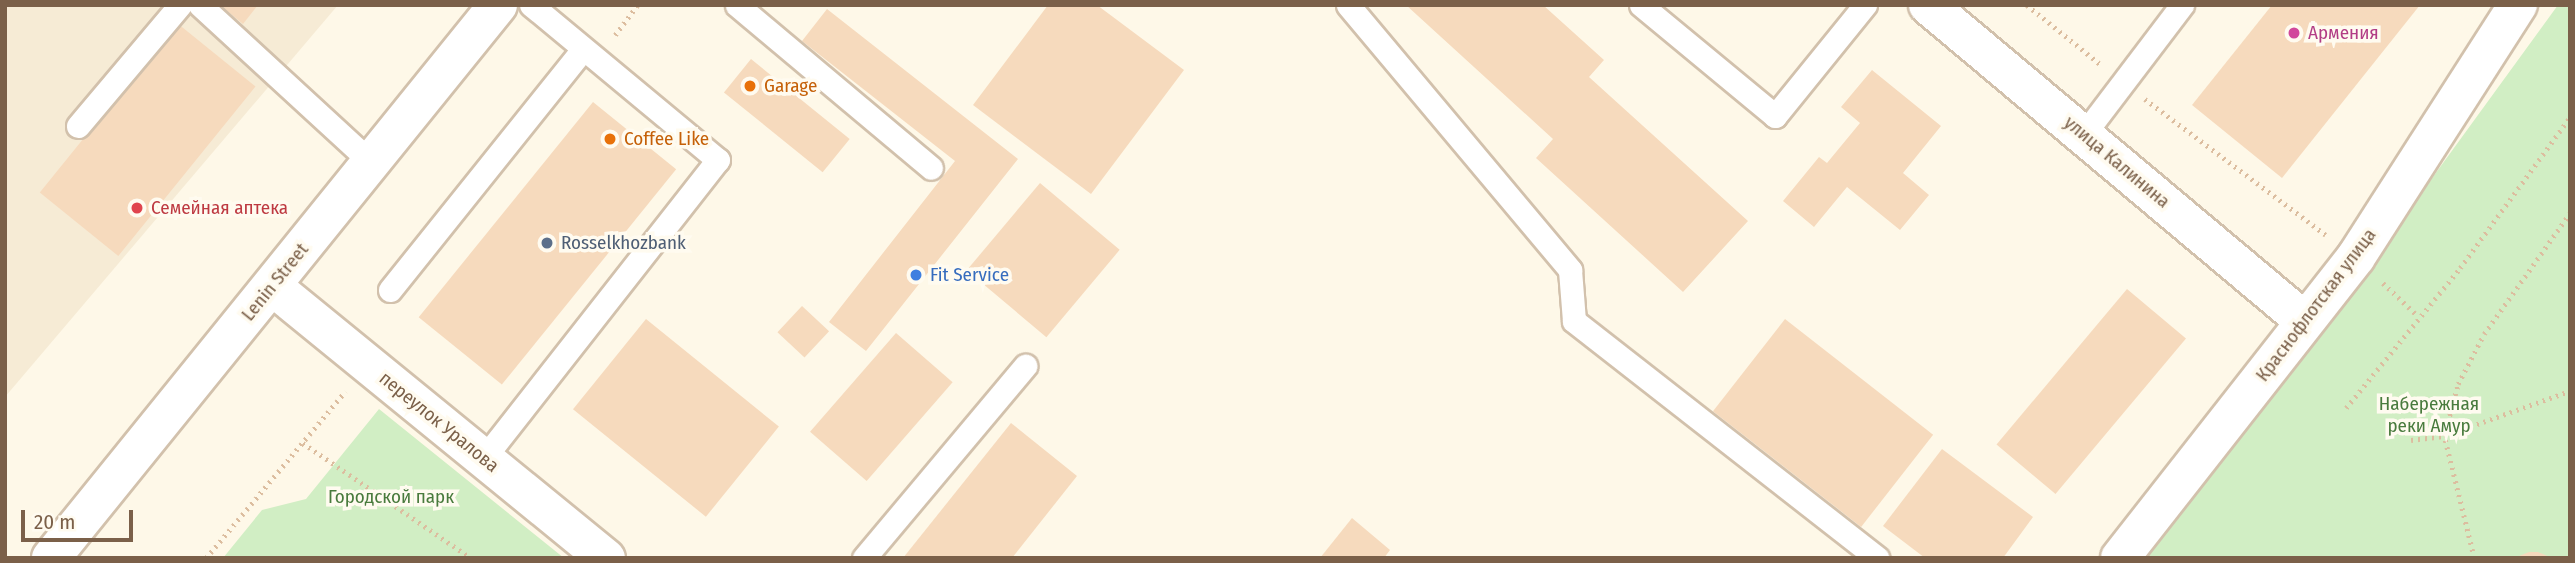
<!DOCTYPE html>
<meta charset="utf-8">
<style>
body{margin:0}
#map{position:relative;width:2575px;height:563px;overflow:hidden;background:#fef8e8;font-family:"Fira Sans Condensed",sans-serif}
div>[style]{position:absolute}
[style*='--x']{left:calc(var(--x)*1px);top:calc(var(--y)*1px);width:calc(var(--w)*1px);rotate:calc(var(--a)*1deg)}
.residential>*{inset:0;background:#f6ebd5}
.green>*{inset:0;background:#d1eec4}
.building>*{inset:0;background:#f6dabd;transform-origin:0 0}
.path>*{height:4.5px;margin-top:-2.25px;transform-origin:0;background:repeating-linear-gradient(90deg,#dcbd9f 0 2px,transparent 0 7px)}
.roads{filter:drop-shadow(2px 0 #d2c1ac) drop-shadow(-2px 0 #d2c1ac) drop-shadow(0 2px #d2c1ac) drop-shadow(0 -2px #d2c1ac)}
.service>*{height:23px;margin:-11.5px;padding:0 11.5px;transform-origin:11.5px;border-radius:11.5px;background:#fff}
.minor>*{height:38px;margin:-19px;padding:0 19px;transform-origin:19px;border-radius:19px;background:#fff}
.secondary>*{height:38px;margin:-19px;padding:0 19px;transform-origin:19px;border-radius:19px;background:#fff}
.dots>*{width:19px;height:19px;translate:-50% -50%;box-sizing:border-box;border:4px solid #fffbf0;border-radius:50%}
span{translate:-50% -50%;white-space:nowrap;text-align:center;line-height:1.15;-webkit-text-stroke:7px #fffbf0;paint-order:stroke}
.hotel-label{font-size:19px;color:#b23c85}
.left{translate:0 -50%;text-align:left}
.food-label{font-size:19px;color:#c56008}
.street-label{font-size:19px;color:#7b6049}
.health-label{font-size:19px;color:#be3a42}
.service-label{font-size:19px;color:#4e5e75}
.shop-label{font-size:19px;color:#366cbe}
.park-label{font-size:19px;color:#497b3d}
.frame{position:absolute;inset:0;border:7px solid #7b6049;pointer-events:none}
.scale{position:absolute;left:21px;top:510px;width:112px;height:32px;box-sizing:border-box;border:4px solid #7b6049;border-top:0;padding-left:9px;font-size:21px;line-height:24px;white-space:nowrap;color:#7b6049;-webkit-text-stroke:5px #fffbf0;paint-order:stroke}
</style>
<div id="map">
<div class="residential">
<i style="clip-path:polygon(5px 5px,338px 5px,5px 397px)"></i>
</div>
<div class="green">
<i style="clip-path:polygon(2558px 5px,2570px 5px,2570px 558px,2142px 558px,2347px 295px)"></i>
<i style="clip-path:polygon(379px 409px,564px 558px,223px 558px,262px 510px,306px 499px)"></i>
</div>
<div class="building">
<i style="clip-path:polygon(220px 5px,258px 5px,243px 24px)"></i>
<i style="clip-path:polygon(1048px 5px,1097px 5px,1184px 70px,1091px 194px,973px 105px)"></i>
<i style="clip-path:polygon(1406px 5px,1543px 5px,1604px 60px,1589px 77px,1748px 221px,1683px 292px,1536px 158px,1553px 139px)"></i>
<i style="clip-path:polygon(2272px 5px,2420px 5px,2282px 178px,2192px 105px)"></i>
<i style="clip-path:polygon(827px 9px,1018px 159px,866px 351px,829px 322px,955px 161px,802px 41px)"></i>
<i style="left:177px;top:23px;width:101px;height:218px;rotate:39deg"></i>
<i style="left:751px;top:59px;width:127px;height:43px;rotate:39deg"></i>
<i style="clip-path:polygon(1872px 70px,1941px 126px,1903px 173px,1929px 195px,1900px 230px,1847px 187px,1814px 227px,1783px 201px,1819px 157px,1827px 163px,1860px 123px,1841px 107px)"></i>
<i style="left:593px;top:102px;width:107px;height:277px;rotate:39deg"></i>
<i style="left:1040px;top:183px;width:104px;height:114px;rotate:40deg"></i>
<i style="left:2127px;top:289px;width:77px;height:203px;rotate:40deg"></i>
<i style="left:802px;top:306px;width:37px;height:36px;rotate:43deg"></i>
<i style="left:646px;top:319px;width:171px;height:116px;rotate:39deg"></i>
<i style="left:1785px;top:319px;width:188px;height:117px;rotate:38deg"></i>
<i style="left:896px;top:333px;width:75px;height:131px;rotate:41deg"></i>
<i style="clip-path:polygon(1011px 423px,1077px 476px,1012px 558px,903px 558px)"></i>
<i style="clip-path:polygon(1942px 449px,2033px 517px,2003px 558px,1925px 558px,1883px 526px)"></i>
<i style="clip-path:polygon(1352px 518px,1390px 550px,1384px 558px,1320px 558px)"></i>
<i style="clip-path:polygon(2529px 552px,2538px 552px,2552px 558px,2514px 558px)"></i>
</div>
<div class="path">
<i style="--x:2027;--y:5;--w:94;--a:38.9"></i>
<i style="--x:615;--y:35;--w:38;--a:-53"></i>
<i style="--x:2145;--y:99;--w:226;--a:36.9"></i>
<i style="--x:2383;--y:283;--w:48;--a:43.3"></i>
<i style="--x:2346;--y:408;--w:181;--a:-50.8"></i>
<i style="--x:2460;--y:268;--w:187;--a:-53.9"></i>
<i style="--x:2411;--y:440;--w:33;--a:-7"></i>
<i style="--x:2444;--y:436;--w:134;--a:-19.7"></i>
<i style="--x:303;--y:443;--w:204;--a:34.4"></i>
<i style="--x:206;--y:558;--w:217;--a:-50.1"></i>
<i style="--x:2474;--y:558;--w:126;--a:-103.8"></i>
<i style="--x:2444;--y:436;--w:54;--a:-74.9"></i>
<i style="--x:2458;--y:384;--w:56;--a:-62.5"></i>
<i style="--x:2484;--y:334;--w:148;--a:-54.6"></i>
</div>
<div class="roads">
<div class="service">
<i style="--x:200;--y:5;--w:234;--a:42.6"></i>
<i style="--x:737;--y:5;--w:253;--a:40"></i>
<i style="--x:1348;--y:5;--w:346;--a:50"></i>
<i style="--x:1570;--y:270;--w:51;--a:85.5"></i>
<i style="--x:1574;--y:321;--w:385;--a:38"></i>
<i style="--x:1641;--y:5;--w:174;--a:39.6"></i>
<i style="--x:1775;--y:116;--w:143;--a:-51"></i>
<i style="--x:78;--y:126;--w:158;--a:-49.9"></i>
<i style="--x:2084;--y:134;--w:162;--a:-52.8"></i>
<i style="--x:390;--y:290;--w:307;--a:-51.3"></i>
<i style="--x:484;--y:458;--w:379;--a:-51.9"></i>
<i style="--x:718;--y:160;--w:243;--a:-140.3"></i>
<i style="--x:864;--y:558;--w:251;--a:-50"></i>
</div>
<div class="minor">
<i style="--x:272;--y:286;--w:431;--a:39.2"></i>
<i style="--x:2120;--y:558;--w:382;--a:-51.9"></i>
<i style="--x:2356;--y:257;--w:300;--a:-57.3"></i>
</div>
<div class="secondary">
<i style="--x:1928;--y:5;--w:492;--a:40"></i>
<i style="--x:51;--y:558;--w:711;--a:-51.05"></i>
</div>
</div>
<div class="dots">
<i style="left:2294px;top:33px;background:#d1479c"></i>
<i style="left:750px;top:86px;background:#e8710a"></i>
<i style="left:610px;top:139px;background:#e8710a"></i>
<i style="left:137px;top:208px;background:#e0444e"></i>
<i style="left:547px;top:243px;background:#5c6f8a"></i>
<i style="left:916px;top:275px;background:#3f7fe0"></i>
</div>
<div class="hotel-label">
<span class="left" style="left:2308px;top:33px">Армения</span>
</div>
<div class="food-label">
<span class="left" style="left:764px;top:86px">Garage</span>
<span class="left" style="left:624px;top:139px">Coffee Like</span>
</div>
<div class="street-label">
<span style="left:2117px;top:162px;rotate:40deg">улица Калинина</span>
<span style="left:275px;top:282px;rotate:-51deg">Lenin Street</span>
<span style="left:2316px;top:305px;rotate:-53deg">Краснофлотская улица</span>
<span style="left:439px;top:422px;rotate:39deg">переулок Уралова</span>
</div>
<div class="health-label">
<span class="left" style="left:151px;top:208px">Семейная аптека</span>
</div>
<div class="service-label">
<span class="left" style="left:561px;top:243px">Rosselkhozbank</span>
</div>
<div class="shop-label">
<span class="left" style="left:930px;top:275px">Fit Service</span>
</div>
<div class="park-label">
<span style="left:2429px;top:415px">Набережная<br>реки Амур</span>
<span style="left:391px;top:497px">Городской парк</span>
</div>
<div class="frame"></div>
<div class="scale">20 m</div>
</div>
